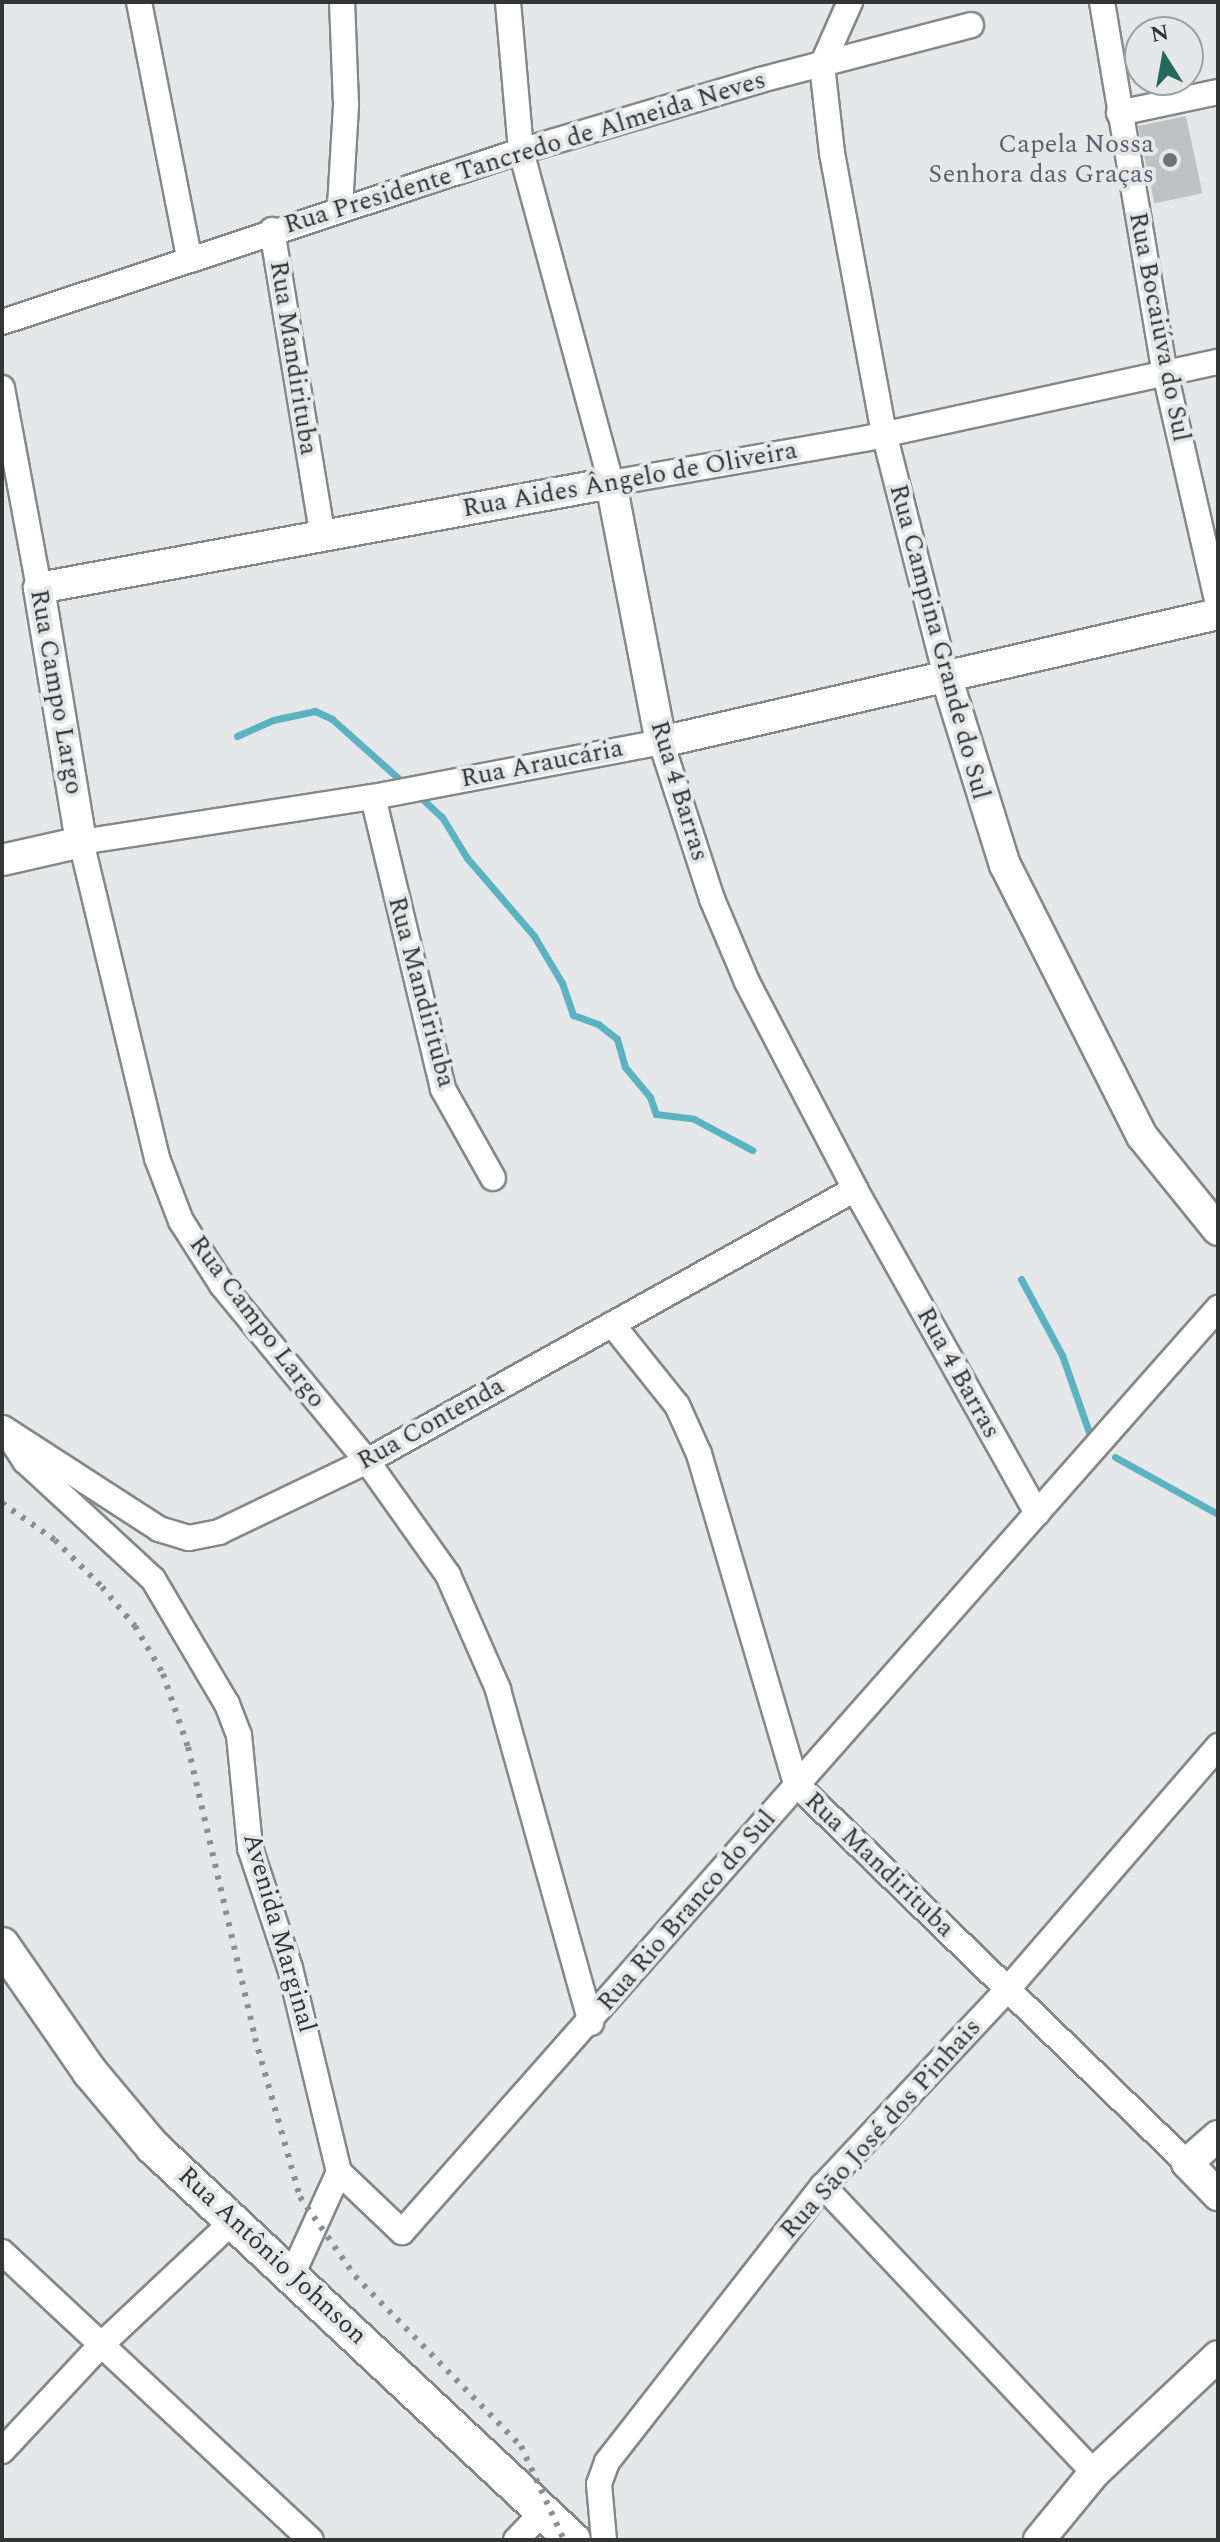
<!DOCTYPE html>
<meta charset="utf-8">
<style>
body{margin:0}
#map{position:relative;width:1220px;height:2542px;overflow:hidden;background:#e6e7e9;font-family:Spectral,serif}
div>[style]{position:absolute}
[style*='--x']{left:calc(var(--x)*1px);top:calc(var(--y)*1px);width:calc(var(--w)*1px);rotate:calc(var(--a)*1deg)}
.stream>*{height:7px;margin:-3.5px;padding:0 3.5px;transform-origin:3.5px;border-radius:3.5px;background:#5ab3c2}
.building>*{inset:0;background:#c0c1c3;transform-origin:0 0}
.roads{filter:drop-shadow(2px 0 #868789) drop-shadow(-2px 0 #868789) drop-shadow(0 2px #868789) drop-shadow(0 -2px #868789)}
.minor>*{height:24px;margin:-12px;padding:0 12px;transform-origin:12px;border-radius:12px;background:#fff}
.tertiary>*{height:30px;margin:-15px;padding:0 15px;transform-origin:15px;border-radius:15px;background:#fff}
.secondary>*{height:34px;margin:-17px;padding:0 17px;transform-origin:17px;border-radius:17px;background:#fff}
.rail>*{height:6px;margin-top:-3px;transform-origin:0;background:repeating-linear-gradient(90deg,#8c8d8e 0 4px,transparent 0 12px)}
.dots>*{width:22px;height:22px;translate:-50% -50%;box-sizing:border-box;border:4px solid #e6e7e9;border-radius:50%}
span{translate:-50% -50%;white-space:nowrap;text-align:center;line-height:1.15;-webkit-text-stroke:8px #e6e7e9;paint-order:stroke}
.worship-label{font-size:26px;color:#5b616d}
.right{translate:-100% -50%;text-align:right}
.street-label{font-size:26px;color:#333434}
.frame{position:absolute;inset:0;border:4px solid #333434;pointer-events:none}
.north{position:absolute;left:1124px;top:16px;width:80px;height:80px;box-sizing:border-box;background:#e6e7e9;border:2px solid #9e9fa1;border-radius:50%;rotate:349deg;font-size:22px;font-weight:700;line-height:32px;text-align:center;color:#333434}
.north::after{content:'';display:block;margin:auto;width:28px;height:36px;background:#21695f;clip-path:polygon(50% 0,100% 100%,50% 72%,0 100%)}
</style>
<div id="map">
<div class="stream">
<i style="--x:237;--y:736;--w:39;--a:-24"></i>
<i style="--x:273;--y:720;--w:43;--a:-12.1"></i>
<i style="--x:315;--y:711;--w:19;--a:25"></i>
<i style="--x:332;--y:719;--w:101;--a:41.8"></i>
<i style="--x:417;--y:794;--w:34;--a:43"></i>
<i style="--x:442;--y:817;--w:48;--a:58.6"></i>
<i style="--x:467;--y:858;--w:103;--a:49.3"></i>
<i style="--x:534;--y:936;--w:55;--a:59.2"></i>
<i style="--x:562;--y:983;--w:34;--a:71"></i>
<i style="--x:573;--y:1015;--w:27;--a:20"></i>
<i style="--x:598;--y:1024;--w:24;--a:38"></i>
<i style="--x:617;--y:1039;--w:29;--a:74"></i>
<i style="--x:625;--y:1067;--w:39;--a:50"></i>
<i style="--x:650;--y:1097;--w:18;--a:71"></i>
<i style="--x:656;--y:1114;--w:38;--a:7"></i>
<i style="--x:694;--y:1119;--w:66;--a:28.1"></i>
<i style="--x:1021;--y:1279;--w:86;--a:61.7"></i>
<i style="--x:1062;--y:1355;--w:91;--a:70.8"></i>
<i style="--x:1115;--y:1457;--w:118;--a:29"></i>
</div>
<div class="building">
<i style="left:1186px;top:116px;width:79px;height:49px;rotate:78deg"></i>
</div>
<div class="roads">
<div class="minor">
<i style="--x:139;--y:2;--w:260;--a:78.9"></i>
<i style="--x:508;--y:2;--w:150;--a:85"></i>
<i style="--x:521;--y:151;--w:344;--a:74.8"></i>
<i style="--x:611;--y:483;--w:261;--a:-9.9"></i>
<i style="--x:868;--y:438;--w:358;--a:-12.3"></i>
<i style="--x:850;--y:2;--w:69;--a:114"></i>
<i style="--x:822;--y:65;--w:89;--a:83.5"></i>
<i style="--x:832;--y:153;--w:285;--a:79.5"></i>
<i style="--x:884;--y:433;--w:251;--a:75.7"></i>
<i style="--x:1102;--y:2;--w:376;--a:80.4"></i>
<i style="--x:1165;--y:373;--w:237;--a:77.1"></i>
<i style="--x:1119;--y:113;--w:101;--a:-12"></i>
<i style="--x:340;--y:207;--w:102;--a:-86.6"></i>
<i style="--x:346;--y:105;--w:103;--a:-92.2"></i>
<i style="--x:272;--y:230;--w:307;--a:80.6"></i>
<i style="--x:2;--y:322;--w:546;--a:-18.24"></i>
<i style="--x:521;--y:151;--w:249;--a:-16.5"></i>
<i style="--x:760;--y:80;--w:218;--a:-14.6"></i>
<i style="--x:2;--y:388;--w:203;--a:79.5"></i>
<i style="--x:373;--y:797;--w:300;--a:76.5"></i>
<i style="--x:443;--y:1089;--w:102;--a:60.7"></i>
<i style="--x:612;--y:1324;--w:104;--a:51.3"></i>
<i style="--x:677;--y:1405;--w:54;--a:65.8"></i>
<i style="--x:699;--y:1454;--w:344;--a:73.6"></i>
<i style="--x:796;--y:1784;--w:545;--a:44.11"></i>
<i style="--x:3;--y:1428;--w:186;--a:32.9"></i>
<i style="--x:159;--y:1529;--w:31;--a:17"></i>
<i style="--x:189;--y:1538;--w:31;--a:-11"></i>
<i style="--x:219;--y:1532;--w:164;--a:-25.6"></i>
<i style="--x:367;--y:1461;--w:559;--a:-29.13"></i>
<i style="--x:12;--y:1441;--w:24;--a:57"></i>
<i style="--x:25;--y:1461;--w:174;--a:42.7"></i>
<i style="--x:153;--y:1579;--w:145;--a:59.4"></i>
<i style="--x:227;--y:1704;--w:33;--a:69"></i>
<i style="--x:239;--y:1735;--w:114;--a:84.4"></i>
<i style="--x:250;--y:1848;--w:126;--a:71.6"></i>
<i style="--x:290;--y:1968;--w:210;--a:76.5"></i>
<i style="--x:339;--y:2172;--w:111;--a:114.5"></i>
<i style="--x:591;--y:2023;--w:347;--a:-105.6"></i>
<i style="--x:498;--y:1689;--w:124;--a:-113.7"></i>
<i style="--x:448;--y:1575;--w:140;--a:-125.4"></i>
<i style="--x:367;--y:1461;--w:228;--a:-129.5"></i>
<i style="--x:222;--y:1285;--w:76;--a:-122.6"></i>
<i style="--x:181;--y:1221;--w:67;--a:-110.9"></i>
<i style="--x:157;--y:1158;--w:325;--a:-103.5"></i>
<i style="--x:81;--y:842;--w:295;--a:-8.8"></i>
<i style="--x:373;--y:797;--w:293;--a:-10.8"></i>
<i style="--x:661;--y:742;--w:165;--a:72"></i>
<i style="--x:712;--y:899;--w:90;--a:67.1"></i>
<i style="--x:747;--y:982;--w:233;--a:62.4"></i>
<i style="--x:855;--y:1189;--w:372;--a:60.7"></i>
<i style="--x:339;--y:2172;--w:87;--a:43.6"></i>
<i style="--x:402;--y:2232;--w:1233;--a:-48.55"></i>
<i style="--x:823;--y:2186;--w:395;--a:46.6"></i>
<i style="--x:2;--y:2252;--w:422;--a:43"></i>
<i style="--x:2;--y:2451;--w:145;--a:-47"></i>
<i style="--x:101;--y:2345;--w:183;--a:-43.2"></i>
<i style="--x:516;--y:2540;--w:39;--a:-46"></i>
<i style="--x:604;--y:2540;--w:56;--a:-95.1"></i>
<i style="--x:599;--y:2484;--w:23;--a:-70"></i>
<i style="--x:607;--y:2462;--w:350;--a:-52"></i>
<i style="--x:823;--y:2186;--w:269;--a:-46.8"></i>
<i style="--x:1007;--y:1990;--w:323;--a:-49.1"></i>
</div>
<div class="tertiary">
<i style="--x:946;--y:676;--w:198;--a:72.7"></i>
<i style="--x:1005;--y:865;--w:304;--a:63.2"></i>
<i style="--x:1142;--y:1136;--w:121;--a:51"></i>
<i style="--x:2;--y:860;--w:81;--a:-12.8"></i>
<i style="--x:81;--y:842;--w:257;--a:-99.4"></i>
<i style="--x:39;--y:588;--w:582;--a:-10.4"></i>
<i style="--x:611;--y:483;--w:264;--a:79.1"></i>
<i style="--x:661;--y:742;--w:572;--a:-12.94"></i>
<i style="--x:1218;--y:2136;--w:41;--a:138.9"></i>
<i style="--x:1187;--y:2163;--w:45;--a:45.9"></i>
<i style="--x:1039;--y:2540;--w:87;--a:-50.6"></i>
<i style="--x:1094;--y:2473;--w:170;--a:-43.3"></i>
</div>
<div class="secondary">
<i style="--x:2;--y:1945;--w:155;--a:55.3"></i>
<i style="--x:90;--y:2072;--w:98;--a:50"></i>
<i style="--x:153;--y:2147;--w:575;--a:43.1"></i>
</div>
</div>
<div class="rail">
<i style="--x:2;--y:1503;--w:65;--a:34.9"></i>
<i style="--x:55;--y:1540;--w:66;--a:45"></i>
<i style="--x:102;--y:1587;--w:51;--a:49.8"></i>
<i style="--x:135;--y:1626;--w:56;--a:59.7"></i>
<i style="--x:163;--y:1674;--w:77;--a:71.1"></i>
<i style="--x:188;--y:1747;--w:299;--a:77"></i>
<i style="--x:255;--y:2038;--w:165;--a:74.2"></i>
<i style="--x:300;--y:2197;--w:96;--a:55.2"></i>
<i style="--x:355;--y:2276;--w:238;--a:45.7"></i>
<i style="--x:521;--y:2446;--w:103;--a:65.4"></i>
</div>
<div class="dots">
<i style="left:1170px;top:160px;background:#6b7280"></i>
</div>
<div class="worship-label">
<span class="right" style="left:1154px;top:160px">Capela Nossa<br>Senhora das Graças</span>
</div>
<div class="street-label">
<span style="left:525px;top:153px;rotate:-17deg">Rua Presidente Tancredo de Almeida Neves</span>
<span style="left:1159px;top:327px;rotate:79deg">Rua Bocaiúva do Sul</span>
<span style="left:293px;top:358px;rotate:81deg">Rua Mandirituba</span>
<span style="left:630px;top:480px;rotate:-10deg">Rua Aides Ângelo de Oliveira</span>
<span style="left:939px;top:642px;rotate:75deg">Rua Campina Grande do Sul</span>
<span style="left:56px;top:692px;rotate:80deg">Rua Campo Largo</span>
<span style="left:542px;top:764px;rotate:-11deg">Rua Araucária</span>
<span style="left:679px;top:791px;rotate:73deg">Rua 4 Barras</span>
<span style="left:421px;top:992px;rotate:75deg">Rua Mandirituba</span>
<span style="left:257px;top:1322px;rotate:53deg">Rua Campo Largo</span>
<span style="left:958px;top:1373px;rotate:61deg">Rua 4 Barras</span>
<span style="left:431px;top:1424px;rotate:-29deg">Rua Contenda</span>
<span style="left:879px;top:1865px;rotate:44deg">Rua Mandirituba</span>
<span style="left:687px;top:1911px;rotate:-49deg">Rua Rio Branco do Sul</span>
<span style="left:279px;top:1933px;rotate:74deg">Avenida Marginal</span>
<span style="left:881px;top:2129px;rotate:-48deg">Rua São José dos Pinhais</span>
<span style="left:272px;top:2256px;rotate:43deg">Rua Antônio Johnson</span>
</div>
<div class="frame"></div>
<div class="north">N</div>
</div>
